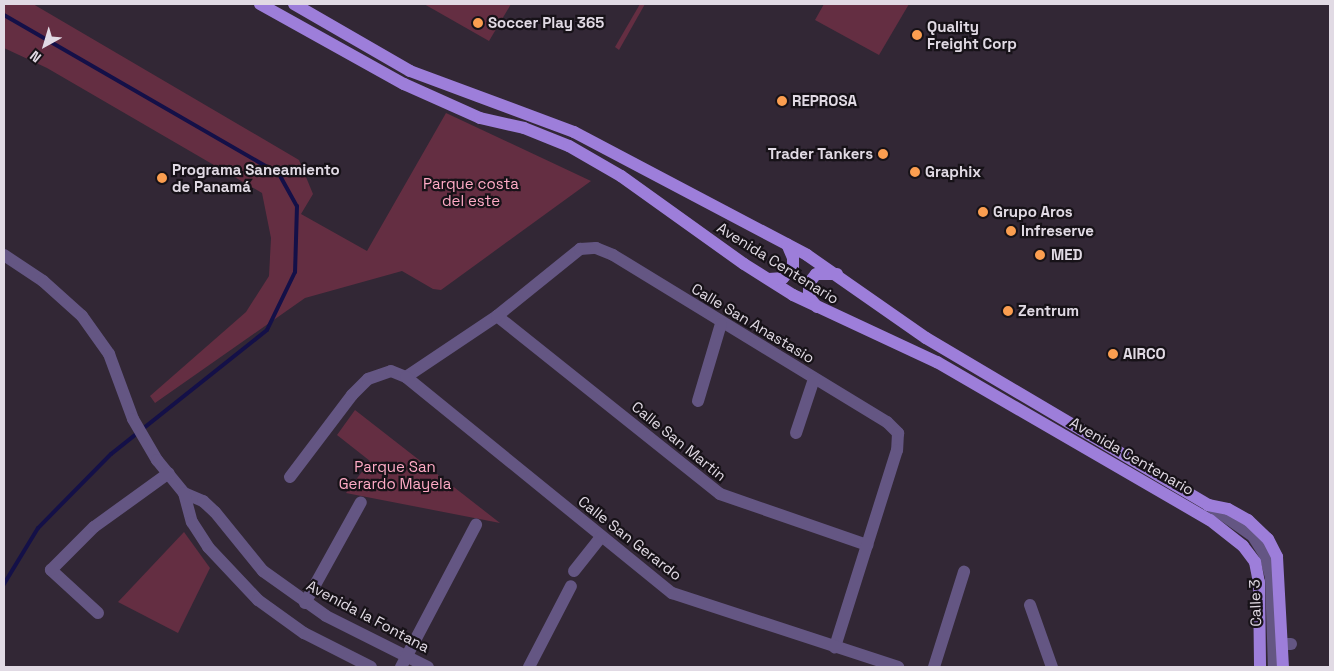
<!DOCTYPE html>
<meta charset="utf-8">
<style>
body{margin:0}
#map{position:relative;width:1334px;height:671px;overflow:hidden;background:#322735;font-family:"Space Grotesk",sans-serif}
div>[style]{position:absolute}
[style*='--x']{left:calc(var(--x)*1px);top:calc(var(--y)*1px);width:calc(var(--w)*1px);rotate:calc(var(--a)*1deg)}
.green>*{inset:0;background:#642e42}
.stream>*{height:4px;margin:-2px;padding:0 2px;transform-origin:2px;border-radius:2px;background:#141048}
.minor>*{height:12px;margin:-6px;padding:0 6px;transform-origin:6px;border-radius:6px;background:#645683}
.major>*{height:12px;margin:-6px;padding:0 6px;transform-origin:6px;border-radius:6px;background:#9d7eda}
.dots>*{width:14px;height:14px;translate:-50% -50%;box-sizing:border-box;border:2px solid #171218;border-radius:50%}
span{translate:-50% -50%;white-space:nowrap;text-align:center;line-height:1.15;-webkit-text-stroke:4.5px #171218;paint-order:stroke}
.poi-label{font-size:15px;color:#e1dae4;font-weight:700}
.left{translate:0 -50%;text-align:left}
.right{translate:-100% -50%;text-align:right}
.park-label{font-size:15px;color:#ffabc6}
.street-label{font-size:15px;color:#e1dae4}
.frame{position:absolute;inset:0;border:5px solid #e1dae4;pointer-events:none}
.north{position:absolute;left:20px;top:20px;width:50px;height:50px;-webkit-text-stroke:4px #171218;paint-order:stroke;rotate:219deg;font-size:14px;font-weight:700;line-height:20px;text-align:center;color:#e1dae4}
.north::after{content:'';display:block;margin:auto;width:18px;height:22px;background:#e1dae4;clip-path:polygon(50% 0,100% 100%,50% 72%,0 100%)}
</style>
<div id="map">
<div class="green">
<i style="clip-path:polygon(4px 4px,33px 4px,299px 160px,313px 194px,301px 214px,367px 251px,446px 113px,591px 181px,441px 290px,433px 289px,402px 271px,305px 298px,155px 403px,150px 396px,246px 312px,269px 276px,271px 238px,262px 193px,47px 68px,4px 48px)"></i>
<i style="clip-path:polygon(424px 4px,511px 4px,489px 41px)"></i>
<i style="clip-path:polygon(640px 4px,645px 4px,619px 50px,615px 47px)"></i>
<i style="clip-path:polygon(824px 4px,909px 4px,879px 55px,815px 20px)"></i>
<i style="clip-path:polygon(355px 410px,500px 523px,346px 493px,370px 461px,337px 435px)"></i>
<i style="clip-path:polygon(184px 532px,210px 568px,178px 633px,118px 602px)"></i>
</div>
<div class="stream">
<i style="--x:4;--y:15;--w:318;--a:30"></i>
<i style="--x:279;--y:174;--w:37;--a:61"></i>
<i style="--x:297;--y:206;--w:66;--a:91.7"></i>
<i style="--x:295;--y:272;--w:64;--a:115.8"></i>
<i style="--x:267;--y:330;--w:199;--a:141.5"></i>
<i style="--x:111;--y:454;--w:104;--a:134.6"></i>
<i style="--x:38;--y:528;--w:66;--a:121.3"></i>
</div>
<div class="minor">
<i style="--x:4;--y:255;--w:47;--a:33.7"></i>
<i style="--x:43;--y:281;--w:52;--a:41.9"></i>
<i style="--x:82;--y:316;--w:47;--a:54.6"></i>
<i style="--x:109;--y:354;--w:69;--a:69.7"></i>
<i style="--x:133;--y:419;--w:48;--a:59.7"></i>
<i style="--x:157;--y:460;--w:43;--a:50.7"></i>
<i style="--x:184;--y:493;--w:21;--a:23"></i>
<i style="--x:203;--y:501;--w:16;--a:43"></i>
<i style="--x:215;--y:512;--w:76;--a:50.9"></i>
<i style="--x:263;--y:571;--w:77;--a:35.5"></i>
<i style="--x:326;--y:616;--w:114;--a:26.6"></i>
<i style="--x:497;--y:316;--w:285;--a:38.6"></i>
<i style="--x:720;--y:494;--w:156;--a:19.1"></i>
<i style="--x:406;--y:377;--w:110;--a:-33.8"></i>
<i style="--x:497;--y:316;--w:107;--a:-38.9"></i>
<i style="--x:580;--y:249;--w:16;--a:-4"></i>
<i style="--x:596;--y:248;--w:18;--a:22"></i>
<i style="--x:613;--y:255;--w:321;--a:31.4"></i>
<i style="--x:887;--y:422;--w:16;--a:45"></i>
<i style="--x:898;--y:433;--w:17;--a:93"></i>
<i style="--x:897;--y:450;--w:207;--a:107.5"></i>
<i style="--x:698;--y:401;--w:80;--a:-73.4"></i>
<i style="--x:796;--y:433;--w:57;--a:-71.6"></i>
<i style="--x:290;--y:477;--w:103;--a:-52.9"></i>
<i style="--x:352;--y:395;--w:23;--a:-45"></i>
<i style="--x:368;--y:379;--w:24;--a:-19"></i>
<i style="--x:391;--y:371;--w:16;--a:22"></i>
<i style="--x:406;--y:377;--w:343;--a:39.1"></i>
<i style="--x:672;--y:593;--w:238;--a:18.1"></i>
<i style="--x:184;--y:493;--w:30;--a:75"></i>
<i style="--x:192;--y:522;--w:30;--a:57"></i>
<i style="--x:208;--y:547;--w:73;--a:46.7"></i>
<i style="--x:258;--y:600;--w:57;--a:35.7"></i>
<i style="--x:304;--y:633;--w:75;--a:26.9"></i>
<i style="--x:1209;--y:505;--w:54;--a:35.2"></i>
<i style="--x:1253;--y:536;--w:22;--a:58"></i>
<i style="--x:1265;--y:555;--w:24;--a:75"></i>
<i style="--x:1271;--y:578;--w:89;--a:88.1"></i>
<i style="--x:574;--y:571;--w:43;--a:-51.5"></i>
<i style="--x:305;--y:603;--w:115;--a:-61"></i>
<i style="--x:1030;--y:605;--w:66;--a:70.5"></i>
<i style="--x:98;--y:613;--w:64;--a:-137.5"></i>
<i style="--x:51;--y:570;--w:61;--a:-45"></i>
<i style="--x:94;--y:527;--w:92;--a:-35.8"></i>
<i style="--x:1283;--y:644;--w:8;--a:0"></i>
<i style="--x:401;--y:667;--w:161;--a:-62.2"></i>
<i style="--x:529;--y:667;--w:91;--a:-62.6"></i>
<i style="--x:934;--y:667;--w:100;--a:-72.5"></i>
</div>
<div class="major">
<i style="--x:260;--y:4;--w:165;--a:29.1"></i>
<i style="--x:404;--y:84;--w:83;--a:24.1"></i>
<i style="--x:480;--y:118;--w:45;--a:12.8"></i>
<i style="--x:524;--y:128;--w:48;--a:21.8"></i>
<i style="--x:569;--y:146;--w:60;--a:30"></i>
<i style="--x:621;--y:176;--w:151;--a:35.6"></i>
<i style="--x:744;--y:264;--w:58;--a:32.3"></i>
<i style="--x:793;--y:295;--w:159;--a:25"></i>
<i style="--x:937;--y:362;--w:315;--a:30.1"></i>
<i style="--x:1210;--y:520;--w:42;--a:38.2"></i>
<i style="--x:1243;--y:546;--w:20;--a:53"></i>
<i style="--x:1255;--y:562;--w:20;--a:79"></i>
<i style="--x:1259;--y:582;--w:85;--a:89.3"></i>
<i style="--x:294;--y:4;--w:134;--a:30"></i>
<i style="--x:410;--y:71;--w:175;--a:20.4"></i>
<i style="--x:574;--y:132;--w:263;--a:27.8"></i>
<i style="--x:807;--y:255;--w:145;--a:34.9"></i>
<i style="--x:926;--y:338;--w:328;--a:30.6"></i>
<i style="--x:1208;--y:505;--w:20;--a:11"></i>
<i style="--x:1228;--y:509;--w:23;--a:29"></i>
<i style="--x:1248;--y:520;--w:28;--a:44"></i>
<i style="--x:1268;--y:539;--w:20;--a:63"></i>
<i style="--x:1277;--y:557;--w:110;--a:86.9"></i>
<i style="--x:769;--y:279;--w:14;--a:-4"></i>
<i style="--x:783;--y:278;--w:15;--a:-48"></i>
<i style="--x:793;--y:267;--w:9;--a:-90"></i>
<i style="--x:793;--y:258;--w:15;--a:-113"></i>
<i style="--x:817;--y:307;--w:13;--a:-129"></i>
<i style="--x:809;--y:297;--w:14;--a:-90"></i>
<i style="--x:809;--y:283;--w:11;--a:-52"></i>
<i style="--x:816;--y:274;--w:21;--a:0"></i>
</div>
<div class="dots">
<i style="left:478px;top:23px;background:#fb9e50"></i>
<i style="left:917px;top:35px;background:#fb9e50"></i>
<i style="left:782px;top:101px;background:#fb9e50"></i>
<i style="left:883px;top:154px;background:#fb9e50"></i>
<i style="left:915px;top:172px;background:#fb9e50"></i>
<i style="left:162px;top:178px;background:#fb9e50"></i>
<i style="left:983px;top:212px;background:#fb9e50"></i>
<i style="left:1011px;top:231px;background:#fb9e50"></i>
<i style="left:1040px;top:255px;background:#fb9e50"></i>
<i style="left:1008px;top:311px;background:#fb9e50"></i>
<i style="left:1113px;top:354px;background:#fb9e50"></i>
</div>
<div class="poi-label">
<span class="left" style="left:488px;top:23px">Soccer Play 365</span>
<span class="left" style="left:927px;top:35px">Quality<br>Freight Corp</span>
<span class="left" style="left:792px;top:101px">REPROSA</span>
<span class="right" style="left:873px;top:154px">Trader Tankers</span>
<span class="left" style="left:172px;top:178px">Programa Saneamiento<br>de Panamá</span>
<span class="left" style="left:925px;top:172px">Graphix</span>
<span class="left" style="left:993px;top:212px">Grupo Aros</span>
<span class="left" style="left:1021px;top:231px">Infreserve</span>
<span class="left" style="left:1051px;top:255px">MED</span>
<span class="left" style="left:1018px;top:311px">Zentrum</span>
<span class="left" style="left:1123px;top:354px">AIRCO</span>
</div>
<div class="park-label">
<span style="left:471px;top:192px">Parque costa<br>del este</span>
<span style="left:395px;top:475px">Parque San<br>Gerardo Mayela</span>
</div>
<div class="street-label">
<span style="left:778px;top:263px;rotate:32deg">Avenida Centenario</span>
<span style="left:753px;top:323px;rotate:31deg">Calle San Anastasio</span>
<span style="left:679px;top:441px;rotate:39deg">Calle San Martin</span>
<span style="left:1132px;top:456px;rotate:30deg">Avenida Centenario</span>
<span style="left:630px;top:538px;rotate:38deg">Calle San Gerardo</span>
<span style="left:1255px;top:603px;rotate:-92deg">Calle 3</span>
<span style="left:368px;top:616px;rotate:28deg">Avenida la Fontana</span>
</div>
<div class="frame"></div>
<div class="north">N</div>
</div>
